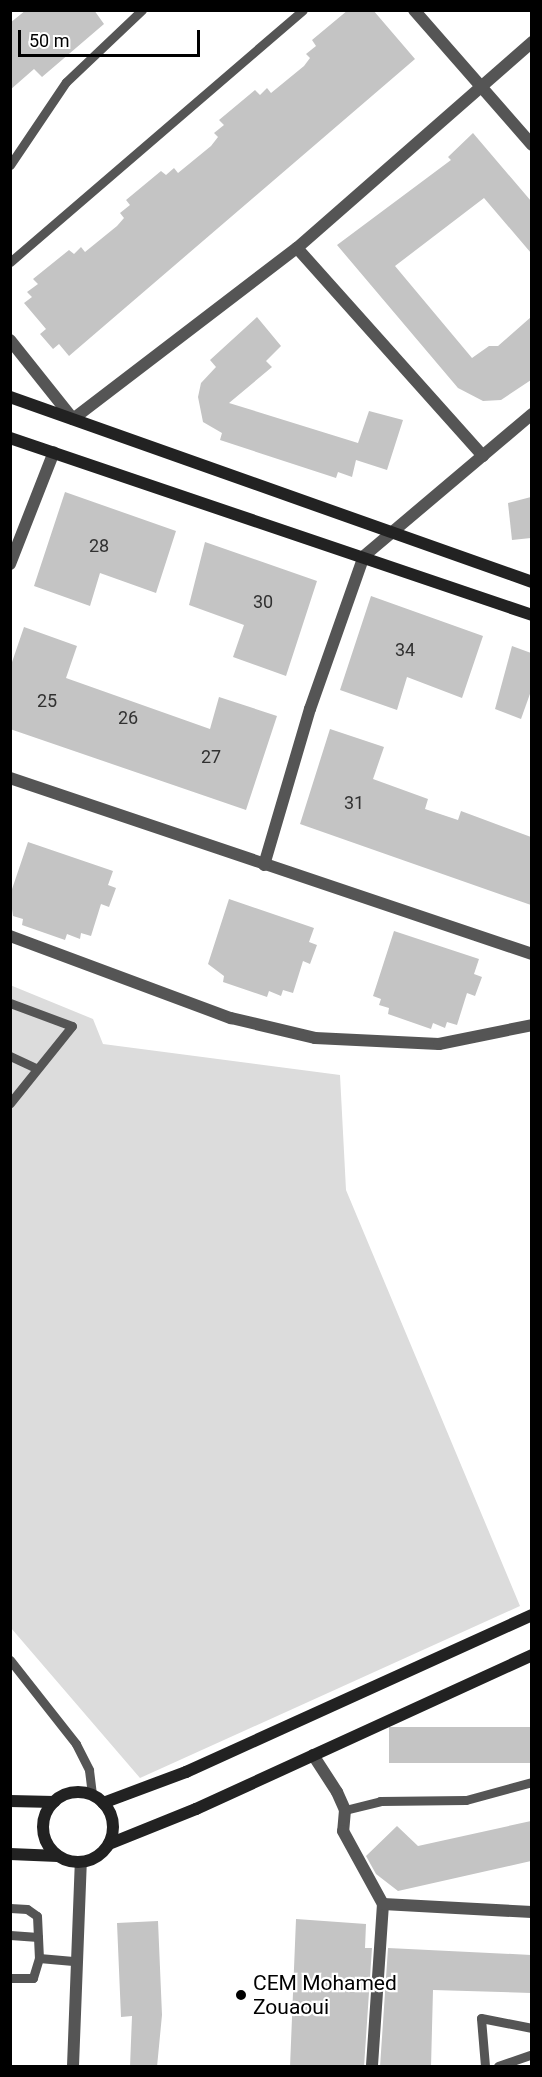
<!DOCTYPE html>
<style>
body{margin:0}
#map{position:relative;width:542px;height:2077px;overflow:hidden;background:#fff;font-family:Roboto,sans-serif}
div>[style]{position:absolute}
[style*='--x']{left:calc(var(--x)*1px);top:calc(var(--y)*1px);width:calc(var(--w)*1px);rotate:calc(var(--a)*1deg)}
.green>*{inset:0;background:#dcdcdc}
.building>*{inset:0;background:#c4c4c4;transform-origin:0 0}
.lane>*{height:9px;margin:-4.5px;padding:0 4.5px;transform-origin:4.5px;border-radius:4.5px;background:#555}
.street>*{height:12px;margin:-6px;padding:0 6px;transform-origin:6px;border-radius:6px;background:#555}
.secondary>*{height:12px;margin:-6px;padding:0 6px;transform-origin:6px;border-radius:6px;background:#222}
.secondary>.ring{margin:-6px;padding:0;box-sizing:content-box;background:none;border:12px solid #222;border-radius:50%}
.dots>*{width:16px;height:16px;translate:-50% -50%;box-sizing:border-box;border:3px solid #fff;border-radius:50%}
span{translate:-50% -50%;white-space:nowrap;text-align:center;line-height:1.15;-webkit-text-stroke:4.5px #fff;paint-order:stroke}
.number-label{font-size:18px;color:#313131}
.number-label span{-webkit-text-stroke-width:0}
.poi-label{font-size:21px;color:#000}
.left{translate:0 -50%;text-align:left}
.frame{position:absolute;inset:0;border:12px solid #000;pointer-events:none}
.scale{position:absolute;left:18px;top:30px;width:182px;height:27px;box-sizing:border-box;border:3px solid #000;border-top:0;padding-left:8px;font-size:18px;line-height:21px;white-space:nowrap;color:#000;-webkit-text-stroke:4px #fff;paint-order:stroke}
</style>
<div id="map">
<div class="green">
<i style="clip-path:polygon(10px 985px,93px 1019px,103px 1044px,340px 1075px,346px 1190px,520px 1606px,140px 1778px,11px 1628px)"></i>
</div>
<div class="building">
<i style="clip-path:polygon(26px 10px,94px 10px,104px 24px,42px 77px,34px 69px,10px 90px,10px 23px)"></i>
<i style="clip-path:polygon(348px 10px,373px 10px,415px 59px,69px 356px,59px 344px,53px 349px,40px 334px,46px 329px,24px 303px,32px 297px,27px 292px,38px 284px,33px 279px,69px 250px,74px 254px,81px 247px,85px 252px,117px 226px,124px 218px,120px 213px,130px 205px,126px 200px,161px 171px,166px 175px,174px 168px,178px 173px,211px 146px,218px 137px,214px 133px,224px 125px,219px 120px,255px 90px,260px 95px,267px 88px,271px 93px,304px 66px,310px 58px,306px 54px,316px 46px,312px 40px)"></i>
<i style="clip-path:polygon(473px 133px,531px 201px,531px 253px,484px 198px,395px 266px,472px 358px,489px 346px,498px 346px,531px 317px,531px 380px,501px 400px,483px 401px,458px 388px,337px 245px,451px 160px,448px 157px)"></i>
<i style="clip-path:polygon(257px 317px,281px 346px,266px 361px,272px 367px,229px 403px,358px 443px,369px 411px,403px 420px,387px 470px,356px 460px,352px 477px,338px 472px,336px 478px,220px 440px,222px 433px,203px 422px,198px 397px,201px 383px,216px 367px,210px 360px)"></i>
<i style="clip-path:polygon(65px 492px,176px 531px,156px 593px,100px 573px,90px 606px,34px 586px)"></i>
<i style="clip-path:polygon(531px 497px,531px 538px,512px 540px,508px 503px)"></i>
<i style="clip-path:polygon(205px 542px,317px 581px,286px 676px,233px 657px,244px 625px,189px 605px)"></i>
<i style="clip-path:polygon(371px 596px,483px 636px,462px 698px,407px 677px,397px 710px,340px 690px)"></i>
<i style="clip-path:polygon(24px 627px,77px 646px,66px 678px,210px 729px,219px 697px,277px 716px,246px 810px,10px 729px,10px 668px)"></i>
<i style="clip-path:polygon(512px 646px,531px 653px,531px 691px,521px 719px,495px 709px)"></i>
<i style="clip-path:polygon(330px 729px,384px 747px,373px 779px,428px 799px,425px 809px,458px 820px,461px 811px,531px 837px,531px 905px,300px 824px)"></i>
<i style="clip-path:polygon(28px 842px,113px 871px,108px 885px,116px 888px,109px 907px,101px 904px,91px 936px,81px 933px,80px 939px,67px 934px,65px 940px,22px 925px,23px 919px,13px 916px,10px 895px)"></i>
<i style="clip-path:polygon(229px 899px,314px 928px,309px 942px,317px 945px,310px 964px,303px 961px,293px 993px,283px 990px,281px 996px,269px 991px,267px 997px,223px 982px,224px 976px,208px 964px)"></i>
<i style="clip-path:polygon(394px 931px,479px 959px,474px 974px,482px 977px,475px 996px,467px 993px,457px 1025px,447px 1022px,445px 1028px,433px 1023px,431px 1029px,388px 1014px,389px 1008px,379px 1005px,381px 999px,373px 996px)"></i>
<i style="left:531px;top:1727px;width:36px;height:142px;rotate:90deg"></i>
<i style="clip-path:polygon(531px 1821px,531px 1861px,398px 1891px,376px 1874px,366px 1856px,397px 1826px,418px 1846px)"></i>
<i style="clip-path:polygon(296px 1919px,366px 1924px,365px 1948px,372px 1948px,364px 2067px,290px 2067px)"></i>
<i style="clip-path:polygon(158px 1921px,162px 2015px,157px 2067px,130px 2067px,132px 2016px,121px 2017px,117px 1923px)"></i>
<i style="clip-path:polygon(388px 1948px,531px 1955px,531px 1993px,433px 1990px,431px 2067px,380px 2067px)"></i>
</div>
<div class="lane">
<i style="--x:10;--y:165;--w:100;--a:-56"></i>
<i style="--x:66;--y:82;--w:105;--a:-43.5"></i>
<i style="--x:10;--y:262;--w:386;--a:-40.7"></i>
<i style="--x:10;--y:1003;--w:66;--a:20.4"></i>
<i style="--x:72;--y:1026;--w:99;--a:128.8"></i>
<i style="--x:10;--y:1056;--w:29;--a:25"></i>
<i style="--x:10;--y:1660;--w:107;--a:51.8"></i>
<i style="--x:76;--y:1744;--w:29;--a:63"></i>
<i style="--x:89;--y:1770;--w:25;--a:83"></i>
<i style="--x:345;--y:1810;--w:36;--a:-14"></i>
<i style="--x:380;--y:1801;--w:86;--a:-0.7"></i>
<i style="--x:466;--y:1800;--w:68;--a:-15.3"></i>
<i style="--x:10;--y:1908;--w:17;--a:3"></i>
<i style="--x:27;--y:1909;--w:12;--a:35"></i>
<i style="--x:37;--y:1916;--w:42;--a:87.3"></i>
<i style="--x:39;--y:1958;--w:21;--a:107"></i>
<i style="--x:33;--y:1978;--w:23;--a:180"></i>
<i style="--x:10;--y:1935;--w:28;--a:4"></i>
<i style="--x:39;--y:1958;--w:37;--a:5"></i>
<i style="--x:485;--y:2066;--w:48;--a:-94.8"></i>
<i style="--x:481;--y:2018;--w:52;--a:11.1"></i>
<i style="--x:498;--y:2066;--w:36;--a:-19"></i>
</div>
<div class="street">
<i style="--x:414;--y:10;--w:179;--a:48.8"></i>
<i style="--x:297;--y:248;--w:279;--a:48.2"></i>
<i style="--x:10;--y:340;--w:101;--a:51.4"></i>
<i style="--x:73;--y:419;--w:282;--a:-37.4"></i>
<i style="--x:297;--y:248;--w:313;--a:-41.2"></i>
<i style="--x:10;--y:564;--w:120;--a:-68.6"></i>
<i style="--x:10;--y:778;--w:551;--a:18.63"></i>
<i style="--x:264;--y:865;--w:163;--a:-73.6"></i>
<i style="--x:310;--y:709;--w:162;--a:-70.6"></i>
<i style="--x:364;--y:556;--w:220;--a:-40.2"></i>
<i style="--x:10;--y:936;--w:236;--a:20.4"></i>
<i style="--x:231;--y:1018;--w:86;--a:13.4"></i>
<i style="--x:315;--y:1038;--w:124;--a:2.8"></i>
<i style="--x:439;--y:1044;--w:95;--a:-11.5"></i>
<i style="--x:313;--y:1755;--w:44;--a:57"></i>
<i style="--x:337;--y:1792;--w:20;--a:66"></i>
<i style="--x:345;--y:1810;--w:21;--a:95"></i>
<i style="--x:343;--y:1831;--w:83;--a:61.3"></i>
<i style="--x:383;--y:1904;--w:162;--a:93.9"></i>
<i style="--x:383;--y:1904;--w:149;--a:3.1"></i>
<i style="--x:73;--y:2066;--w:204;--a:-87.8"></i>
</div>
<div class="secondary">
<i style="--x:10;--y:397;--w:554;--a:19.51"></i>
<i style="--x:10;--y:438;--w:551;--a:18.73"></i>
<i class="ring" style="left:43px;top:1792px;width:58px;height:58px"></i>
<i style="--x:10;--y:1801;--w:44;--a:1.3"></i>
<i style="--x:103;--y:1803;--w:89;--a:-20.5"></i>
<i style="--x:186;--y:1772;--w:380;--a:-24.4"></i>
<i style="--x:109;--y:1844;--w:94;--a:-21.9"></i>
<i style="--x:196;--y:1809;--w:370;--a:-24.6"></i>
<i style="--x:10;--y:1854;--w:48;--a:2.4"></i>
</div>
<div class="dots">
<i style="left:241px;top:1995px;background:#000"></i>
</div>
<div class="number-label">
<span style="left:99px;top:546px">28</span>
<span style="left:263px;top:602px">30</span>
<span style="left:405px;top:650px">34</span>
<span style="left:47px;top:701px">25</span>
<span style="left:128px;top:718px">26</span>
<span style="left:211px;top:757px">27</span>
<span style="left:354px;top:803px">31</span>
</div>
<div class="poi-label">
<span class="left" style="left:253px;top:1995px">CEM Mohamed<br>Zouaoui</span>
</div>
<div class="frame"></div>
<div class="scale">50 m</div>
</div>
